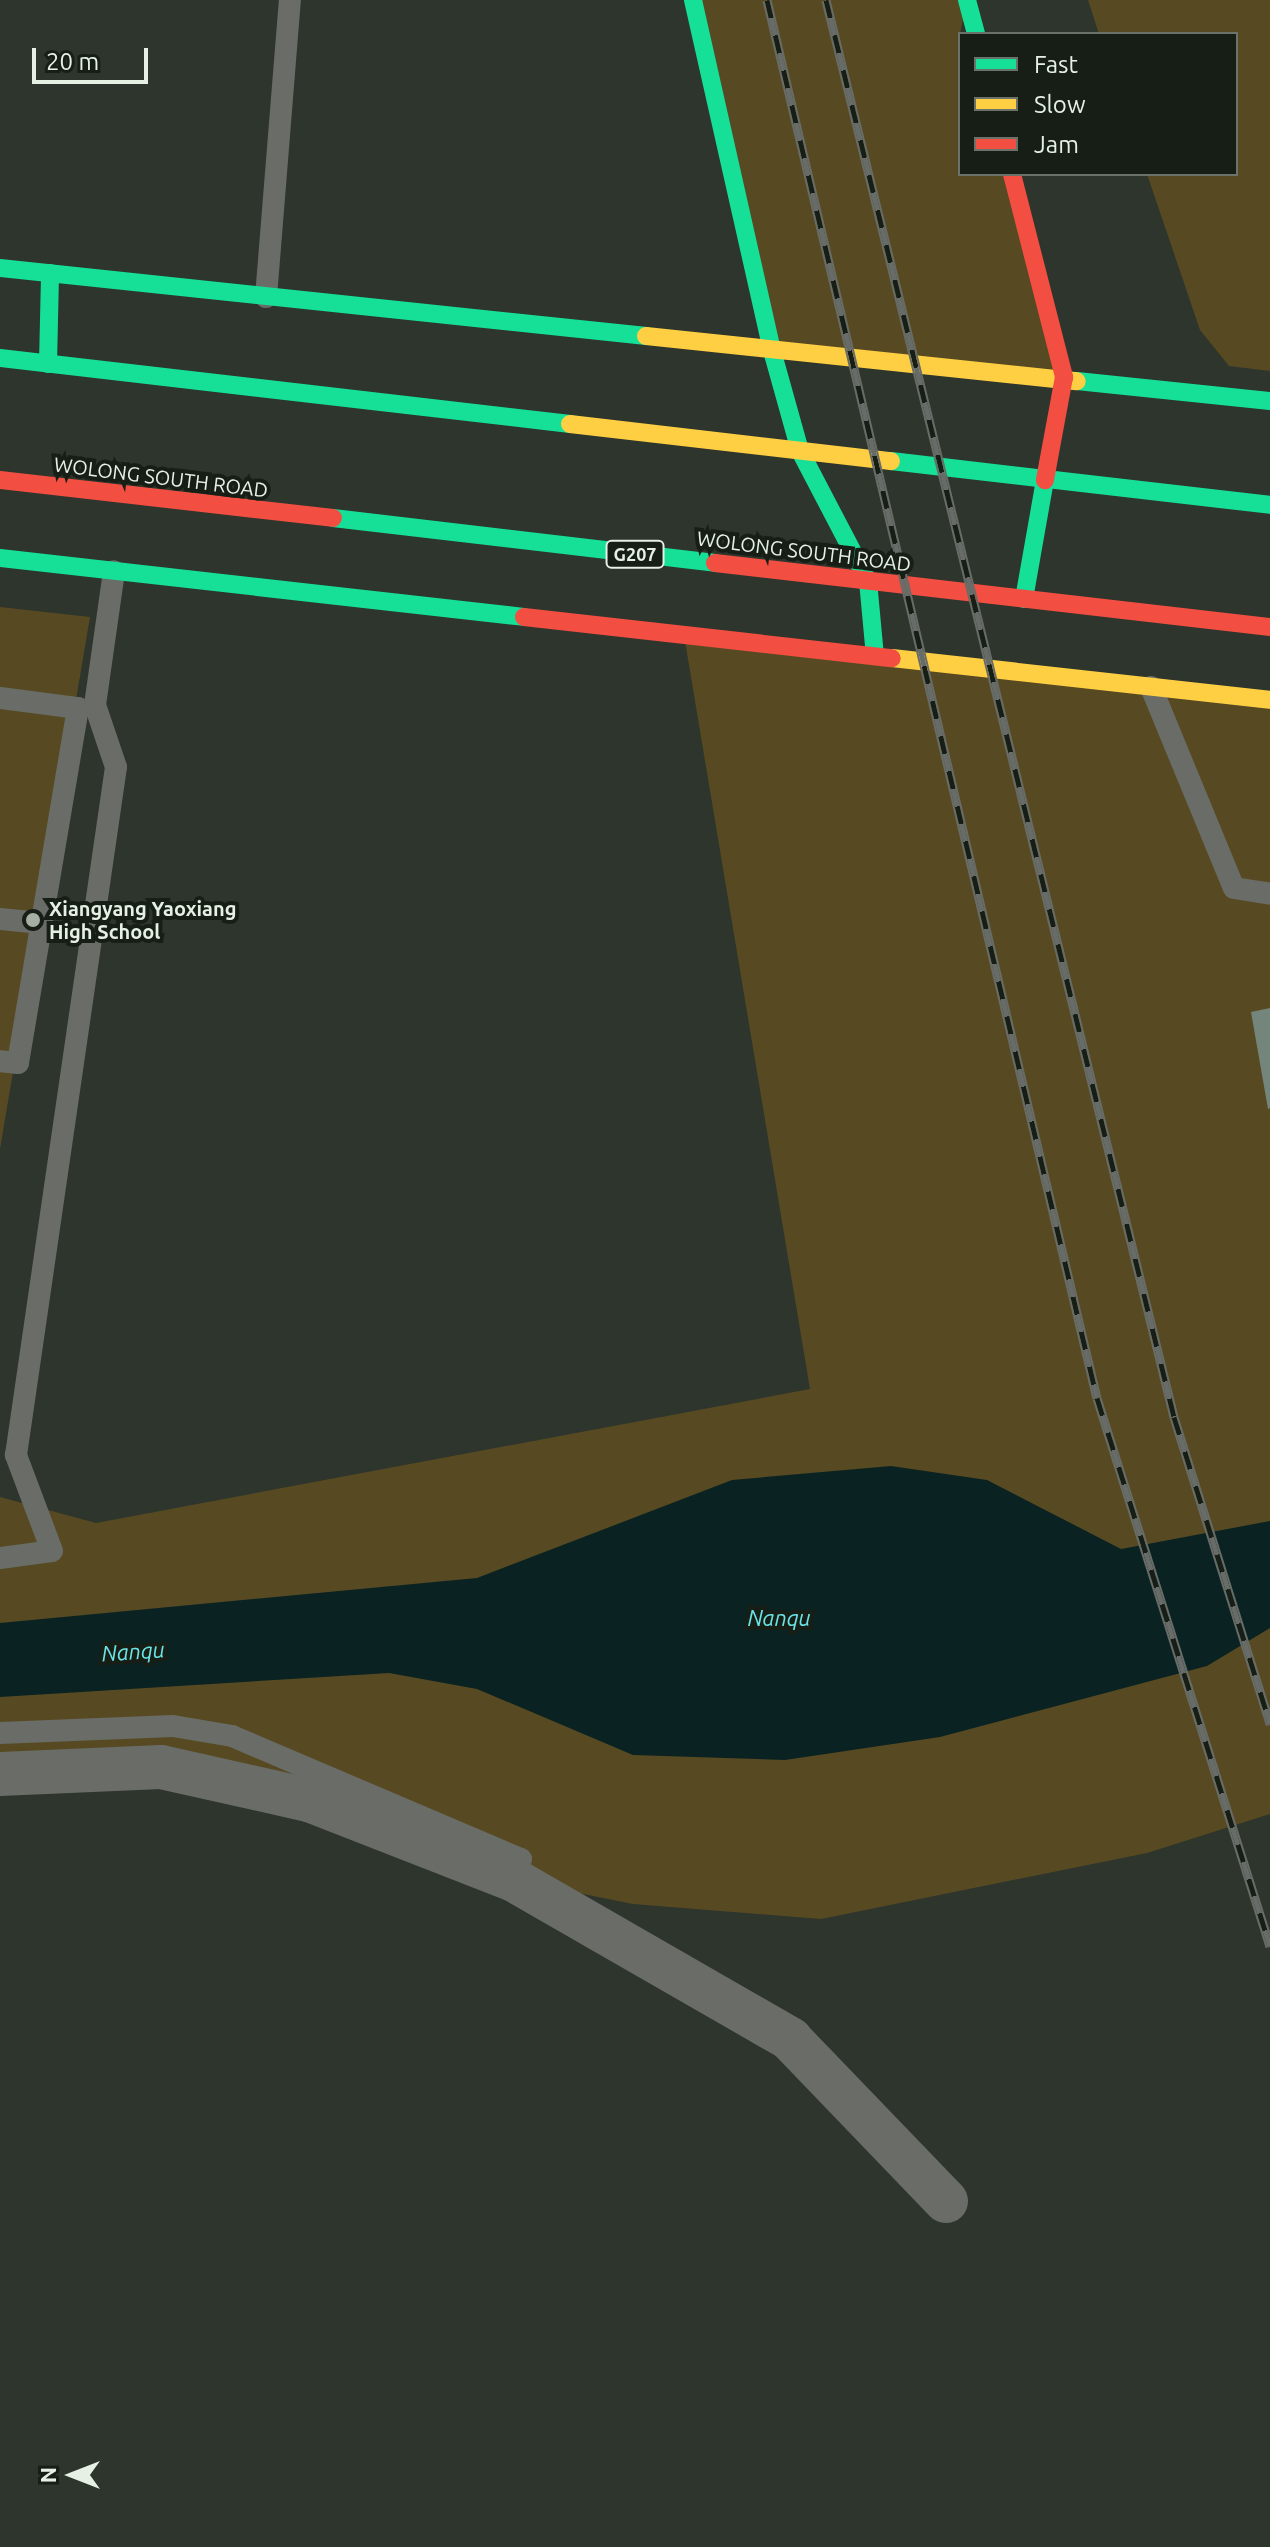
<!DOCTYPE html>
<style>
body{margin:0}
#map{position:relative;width:1270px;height:2547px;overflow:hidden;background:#2d352c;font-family:Ubuntu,sans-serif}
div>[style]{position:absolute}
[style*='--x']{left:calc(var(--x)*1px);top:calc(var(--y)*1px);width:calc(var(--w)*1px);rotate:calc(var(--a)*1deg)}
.green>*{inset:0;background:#574a22}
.water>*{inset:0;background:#0a2322}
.building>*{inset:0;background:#74857c}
.lane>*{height:22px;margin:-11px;padding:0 11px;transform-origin:11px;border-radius:11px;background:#696c67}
.street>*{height:44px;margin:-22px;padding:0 22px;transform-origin:22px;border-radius:22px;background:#696c67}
.fast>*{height:18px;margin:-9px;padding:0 9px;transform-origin:9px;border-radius:9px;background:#16e098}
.slow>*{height:18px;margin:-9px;padding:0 9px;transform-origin:9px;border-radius:9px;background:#ffcf43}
.jam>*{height:18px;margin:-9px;padding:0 9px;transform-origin:9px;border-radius:9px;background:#f24e42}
.rail>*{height:9px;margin-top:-4.5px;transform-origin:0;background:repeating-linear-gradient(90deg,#171e16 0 18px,#686c68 0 36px);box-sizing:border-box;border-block:2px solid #686c68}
.dots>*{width:22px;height:22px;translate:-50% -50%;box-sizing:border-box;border:4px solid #171e16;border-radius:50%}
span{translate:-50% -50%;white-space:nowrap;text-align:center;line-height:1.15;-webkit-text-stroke:8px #171e16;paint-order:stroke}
.shield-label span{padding:2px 6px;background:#171e16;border:2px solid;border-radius:6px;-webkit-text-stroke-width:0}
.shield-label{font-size:18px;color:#e6f0e5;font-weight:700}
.street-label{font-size:20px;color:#e6f0e5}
.poi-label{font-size:20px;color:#e6f0e5;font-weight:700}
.left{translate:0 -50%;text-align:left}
.water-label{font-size:22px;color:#6ae5e7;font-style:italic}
.legend{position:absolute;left:958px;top:32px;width:280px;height:144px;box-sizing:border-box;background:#171e16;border:2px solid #6a7269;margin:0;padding:10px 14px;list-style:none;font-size:24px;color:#e6f0e5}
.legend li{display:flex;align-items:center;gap:16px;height:40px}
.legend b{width:40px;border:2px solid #6a7269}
.north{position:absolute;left:32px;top:2435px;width:80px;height:80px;-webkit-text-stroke:6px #171e16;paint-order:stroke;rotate:270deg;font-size:22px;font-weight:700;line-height:32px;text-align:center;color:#e6f0e5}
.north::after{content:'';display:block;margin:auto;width:28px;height:36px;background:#e6f0e5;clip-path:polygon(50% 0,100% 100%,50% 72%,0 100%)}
.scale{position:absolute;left:32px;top:48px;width:116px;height:36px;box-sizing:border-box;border:4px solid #e6f0e5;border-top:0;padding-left:10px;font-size:24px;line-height:28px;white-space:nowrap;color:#e6f0e5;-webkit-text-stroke:6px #171e16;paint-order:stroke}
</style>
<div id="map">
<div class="green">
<i style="clip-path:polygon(693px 0,967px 0,960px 34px,960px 174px,1012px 174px,1064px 377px,771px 347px)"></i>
<i style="clip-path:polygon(1088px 0,1270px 0,1270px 371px,1229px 366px,1200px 330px,1147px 174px,1236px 174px,1236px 34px,1099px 34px)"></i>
<i style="clip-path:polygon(0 607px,90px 617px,0 1149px)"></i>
<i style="clip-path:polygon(684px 635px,1270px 700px,1270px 1814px,1147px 1853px,821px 1919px,633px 1904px,514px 1880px,309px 1800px,0 1774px,0 1497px,96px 1523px,810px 1389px)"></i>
</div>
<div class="water">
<i style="clip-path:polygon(891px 1466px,987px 1480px,1121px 1549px,1270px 1521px,1270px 1628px,1207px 1666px,940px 1737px,785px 1760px,633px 1755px,477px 1689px,389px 1673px,0 1697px,0 1623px,477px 1578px,732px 1480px)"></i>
</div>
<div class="building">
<i style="clip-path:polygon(1270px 1008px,1270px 1108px,1268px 1109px,1251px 1012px)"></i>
</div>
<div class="lane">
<i style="--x:266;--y:297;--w:298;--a:-85.4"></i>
<i style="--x:1151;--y:687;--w:217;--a:67.6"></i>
<i style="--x:1234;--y:888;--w:36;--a:9"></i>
<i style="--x:0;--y:698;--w:79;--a:7.3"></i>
<i style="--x:78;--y:708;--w:360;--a:99.6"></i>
<i style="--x:18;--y:1063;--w:18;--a:-174"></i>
<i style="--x:0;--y:919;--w:41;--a:5.6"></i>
<i style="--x:0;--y:1558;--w:52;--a:-7.7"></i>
<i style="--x:52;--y:1551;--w:103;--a:-110.6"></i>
<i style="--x:16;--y:1455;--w:695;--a:-81.73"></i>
<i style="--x:116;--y:767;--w:65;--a:-108.7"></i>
<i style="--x:95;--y:705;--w:135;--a:-81.9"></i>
<i style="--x:0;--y:1733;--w:173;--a:-2.3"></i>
<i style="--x:173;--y:1726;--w:60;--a:9.6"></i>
<i style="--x:232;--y:1736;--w:314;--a:23.1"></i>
<i style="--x:521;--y:1859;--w:17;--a:111"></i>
</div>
<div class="street">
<i style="--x:0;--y:1774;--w:161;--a:-2.5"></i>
<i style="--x:161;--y:1767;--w:152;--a:12.6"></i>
<i style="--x:309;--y:1800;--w:220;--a:21.3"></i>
<i style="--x:514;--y:1880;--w:319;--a:29.9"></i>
<i style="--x:790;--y:2039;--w:225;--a:46.1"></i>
</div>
<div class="fast">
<i style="--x:693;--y:0;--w:356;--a:77.3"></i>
<i style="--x:771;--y:347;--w:108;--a:74.4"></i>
<i style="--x:800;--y:451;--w:147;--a:62.4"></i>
<i style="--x:868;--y:581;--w:75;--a:84.7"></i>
<i style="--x:967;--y:0;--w:35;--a:75"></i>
<i style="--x:0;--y:268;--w:650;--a:6.01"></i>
<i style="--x:0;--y:358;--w:574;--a:6.6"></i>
<i style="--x:48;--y:364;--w:91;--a:-88.7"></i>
<i style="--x:1077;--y:381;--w:194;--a:5.9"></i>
<i style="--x:891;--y:461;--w:382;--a:6.6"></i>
<i style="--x:333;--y:518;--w:385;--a:6.7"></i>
<i style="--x:0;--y:558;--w:527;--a:6.42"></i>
<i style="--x:1024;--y:599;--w:121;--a:-80"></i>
</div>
<div class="slow">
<i style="--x:646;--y:336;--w:433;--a:6"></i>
<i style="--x:570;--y:424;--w:323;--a:6.6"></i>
<i style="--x:892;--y:658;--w:380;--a:6.3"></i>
</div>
<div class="jam">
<i style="--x:1012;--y:174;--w:210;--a:75.6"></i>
<i style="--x:1064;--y:377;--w:105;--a:100.5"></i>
<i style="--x:0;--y:480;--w:335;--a:6.5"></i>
<i style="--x:715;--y:563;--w:559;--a:6.58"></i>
<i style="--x:524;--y:617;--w:370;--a:6.4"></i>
</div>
<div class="rail">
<i style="--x:767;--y:0;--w:1436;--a:76.72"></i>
<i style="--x:1097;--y:1398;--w:575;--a:72.48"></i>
<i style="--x:826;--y:0;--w:1459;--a:76.2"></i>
<i style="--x:1174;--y:1417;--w:322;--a:72.6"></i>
</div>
<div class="dots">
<i style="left:33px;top:920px;background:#a5afa4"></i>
</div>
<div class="shield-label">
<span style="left:635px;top:554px">G207</span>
</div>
<div class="street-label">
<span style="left:161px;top:477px;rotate:7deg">WOLONG SOUTH ROAD</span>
<span style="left:804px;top:551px;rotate:7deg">WOLONG SOUTH ROAD</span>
</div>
<div class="poi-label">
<span class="left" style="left:49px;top:920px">Xiangyang Yaoxiang<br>High School</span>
</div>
<div class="water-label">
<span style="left:779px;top:1618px">Nanqu</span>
<span style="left:133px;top:1651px;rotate:-4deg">Nanqu</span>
</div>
<ul class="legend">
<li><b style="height:10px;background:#16e098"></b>Fast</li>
<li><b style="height:10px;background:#ffcf43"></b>Slow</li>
<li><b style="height:10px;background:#f24e42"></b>Jam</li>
</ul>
<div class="north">N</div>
<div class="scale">20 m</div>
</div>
